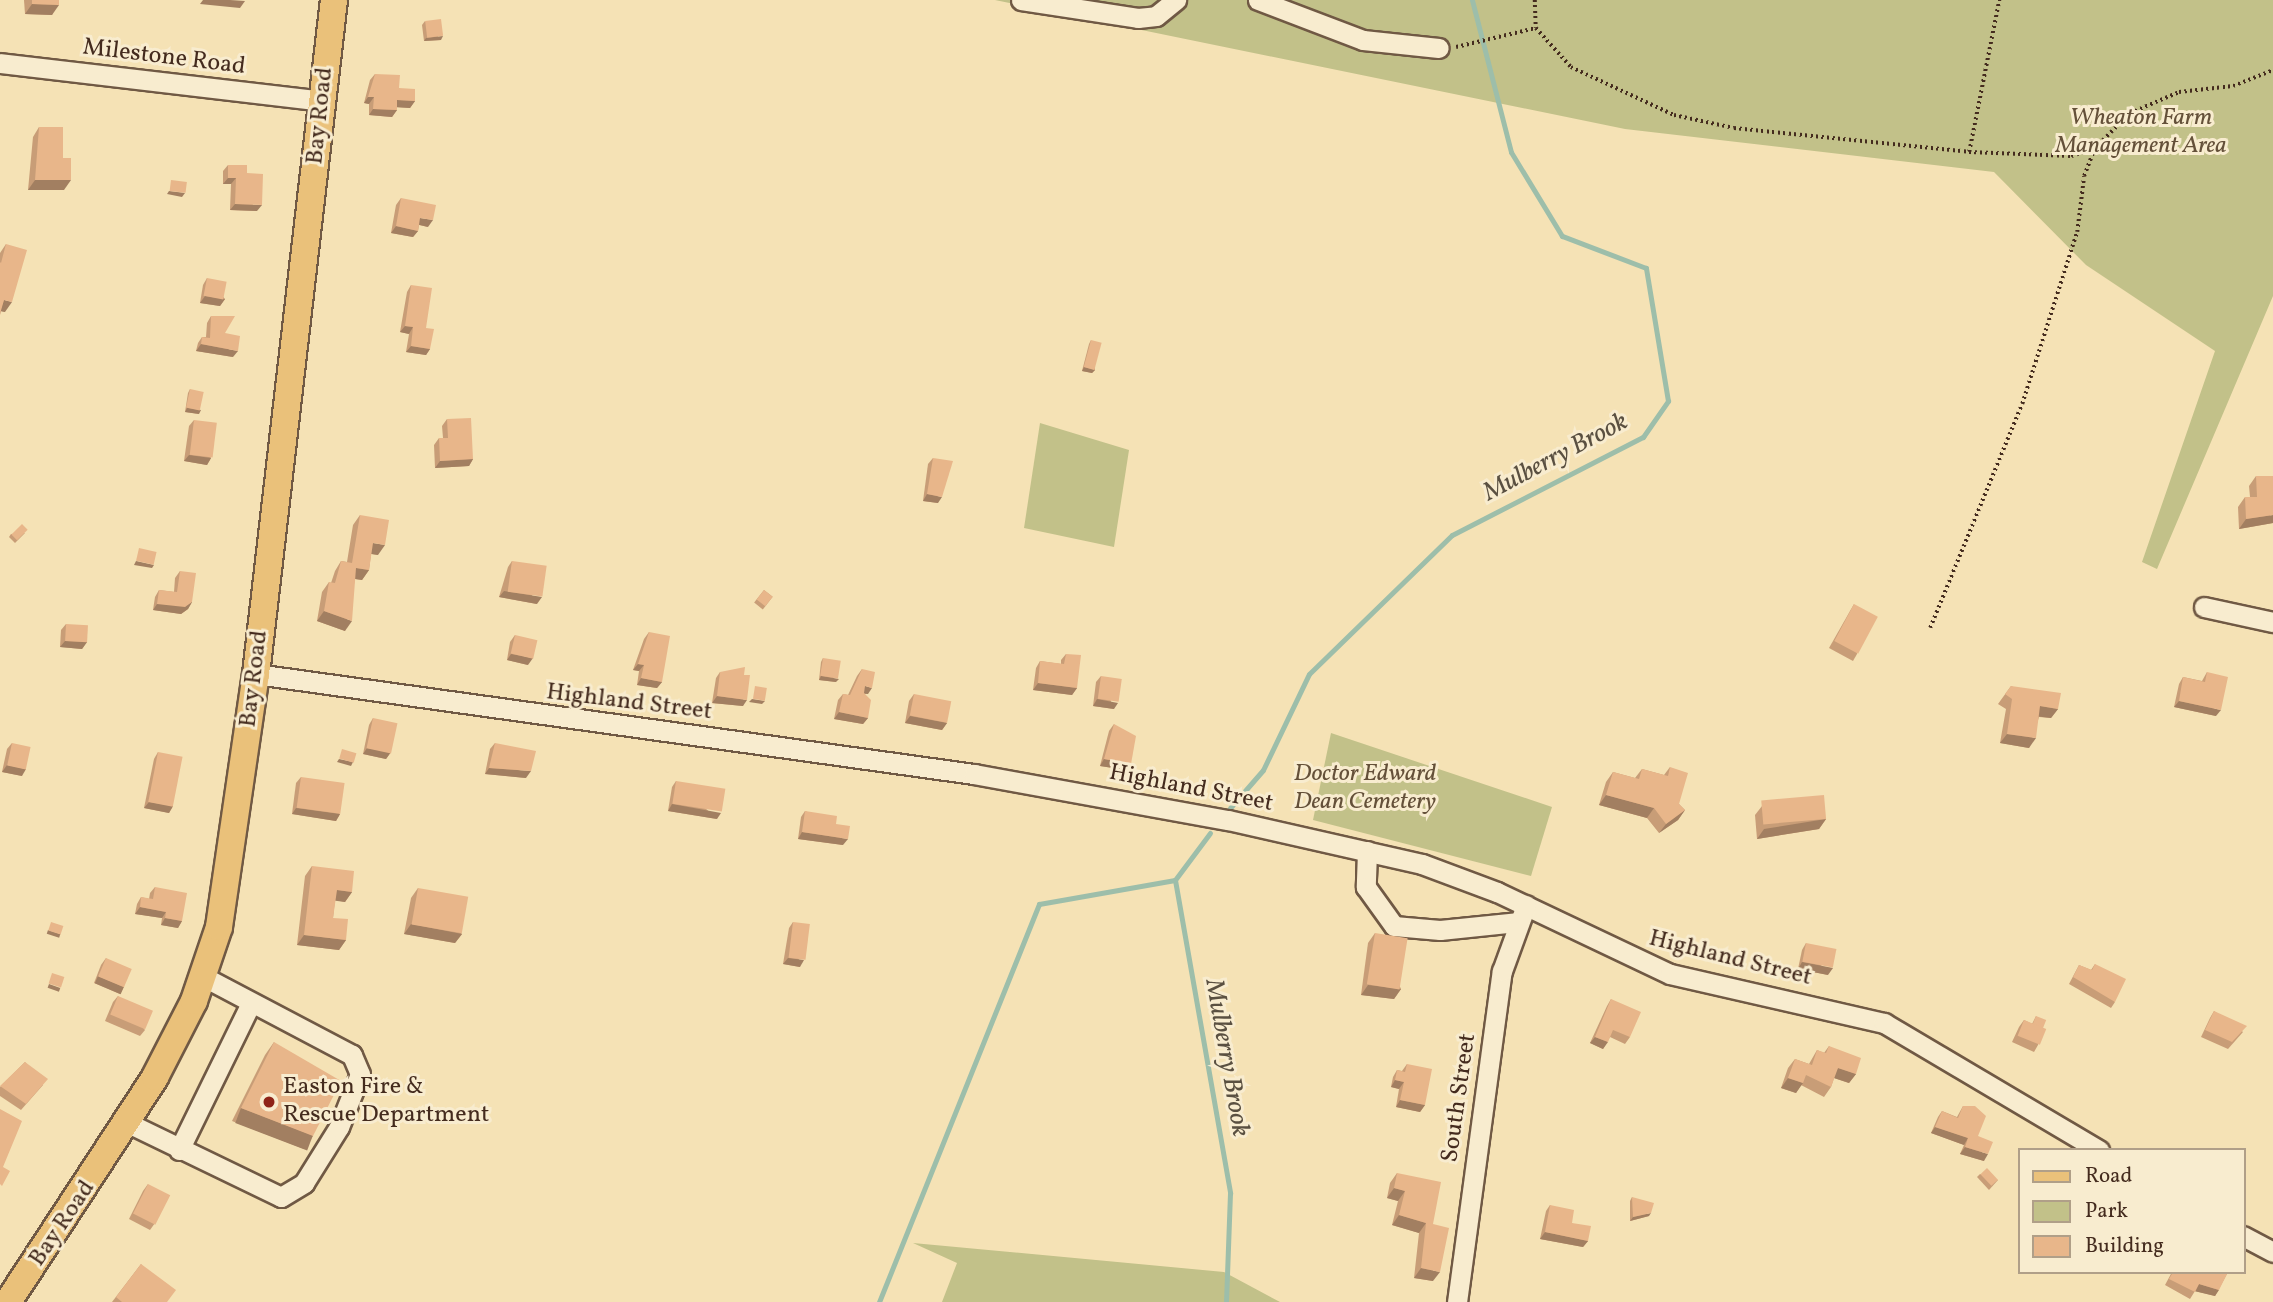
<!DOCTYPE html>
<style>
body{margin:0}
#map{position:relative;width:2273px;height:1302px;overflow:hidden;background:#f5e2b5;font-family:Vollkorn,serif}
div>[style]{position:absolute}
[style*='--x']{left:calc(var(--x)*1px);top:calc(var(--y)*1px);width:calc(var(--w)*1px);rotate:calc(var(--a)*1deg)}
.green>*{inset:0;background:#c2c189}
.stream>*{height:5px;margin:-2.5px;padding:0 2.5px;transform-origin:2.5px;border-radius:2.5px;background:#9dbeaa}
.path>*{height:3.5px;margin-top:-1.75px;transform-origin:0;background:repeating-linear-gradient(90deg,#442b1e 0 2px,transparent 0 5.5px)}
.roads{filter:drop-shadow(2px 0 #705944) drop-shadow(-2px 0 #705944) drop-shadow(0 2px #705944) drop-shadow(0 -2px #705944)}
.minor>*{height:19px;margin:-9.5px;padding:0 9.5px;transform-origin:9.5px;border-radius:9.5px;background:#f8eccf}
.major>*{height:26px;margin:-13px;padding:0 13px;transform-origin:13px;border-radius:13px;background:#eac17a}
.wall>*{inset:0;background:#c89d77;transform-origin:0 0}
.shaded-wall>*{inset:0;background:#a27f61;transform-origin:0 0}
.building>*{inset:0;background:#e8b68a;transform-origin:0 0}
.dots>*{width:19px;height:19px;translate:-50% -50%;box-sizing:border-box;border:4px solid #f8eccf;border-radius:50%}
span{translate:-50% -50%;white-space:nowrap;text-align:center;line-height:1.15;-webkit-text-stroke:6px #f8eccf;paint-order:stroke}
.street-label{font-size:24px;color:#442b1e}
.park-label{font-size:24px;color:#645039;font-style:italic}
.poi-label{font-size:24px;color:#442b1e}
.left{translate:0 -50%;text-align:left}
.water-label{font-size:26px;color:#5a5041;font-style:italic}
.legend{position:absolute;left:2018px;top:1148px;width:228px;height:126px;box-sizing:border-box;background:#f8eccf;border:2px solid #b09f88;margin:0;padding:9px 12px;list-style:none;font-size:21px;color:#442b1e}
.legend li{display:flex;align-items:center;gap:14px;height:35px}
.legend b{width:35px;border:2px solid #b09f88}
</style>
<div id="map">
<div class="green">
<i style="clip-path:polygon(995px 0,2273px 0,2273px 296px,2157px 569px,2142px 562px,2215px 351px,2086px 265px,1994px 172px,1625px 129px)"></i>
<i style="clip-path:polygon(1040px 423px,1129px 450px,1114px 547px,1024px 528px)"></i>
<i style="clip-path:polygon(1331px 733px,1552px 807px,1531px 876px,1313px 820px)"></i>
<i style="clip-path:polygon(913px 1243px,1224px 1272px,1280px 1302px,942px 1302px,957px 1263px)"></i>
</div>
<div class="stream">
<i style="--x:1230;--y:808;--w:50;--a:-49"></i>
<i style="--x:1263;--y:770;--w:106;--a:-64.4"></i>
<i style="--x:1309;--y:674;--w:199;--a:-44.2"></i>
<i style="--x:1452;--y:535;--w:215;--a:-27.2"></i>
<i style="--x:1643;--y:437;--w:44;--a:-55.2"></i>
<i style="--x:1668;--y:401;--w:135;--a:-99.4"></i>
<i style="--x:1646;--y:268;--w:90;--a:-159.1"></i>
<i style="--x:1562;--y:236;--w:98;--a:-121.3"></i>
<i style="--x:1511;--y:152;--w:157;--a:-104.4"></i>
<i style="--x:1210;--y:833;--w:59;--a:126.7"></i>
<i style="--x:1175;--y:880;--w:318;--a:80"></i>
<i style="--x:1230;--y:1193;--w:109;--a:92.1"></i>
<i style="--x:879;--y:1302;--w:429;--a:-68.1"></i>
<i style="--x:1039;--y:904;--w:138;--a:-10"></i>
</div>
<div class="path">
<i style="--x:1535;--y:0;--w:28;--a:88"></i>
<i style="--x:1536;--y:28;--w:52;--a:48.1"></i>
<i style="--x:1571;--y:67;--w:114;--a:25"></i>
<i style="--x:1674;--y:115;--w:61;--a:12.2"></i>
<i style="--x:1734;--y:128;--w:236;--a:5.8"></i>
<i style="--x:1969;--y:152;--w:102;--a:2.2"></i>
<i style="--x:2071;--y:156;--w:25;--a:-18"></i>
<i style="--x:2095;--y:148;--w:49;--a:-45"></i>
<i style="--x:2130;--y:113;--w:53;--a:-23.2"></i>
<i style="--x:2179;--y:92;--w:54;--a:-6.3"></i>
<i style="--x:2233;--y:86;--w:43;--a:-21.8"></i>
<i style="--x:1456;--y:47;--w:82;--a:-13.4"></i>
<i style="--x:1969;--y:152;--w:155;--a:-78.8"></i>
<i style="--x:1930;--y:628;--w:242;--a:-67.7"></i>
<i style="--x:2022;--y:404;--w:181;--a:-72.3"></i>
<i style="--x:2077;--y:232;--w:56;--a:-82.9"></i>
<i style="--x:2084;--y:176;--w:30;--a:-69"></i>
</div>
<div class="roads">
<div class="minor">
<i style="--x:1021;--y:0;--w:118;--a:8.7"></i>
<i style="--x:1138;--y:18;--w:18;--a:-6"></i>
<i style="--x:1156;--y:16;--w:26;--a:-39"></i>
<i style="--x:1258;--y:0;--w:112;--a:20.9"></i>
<i style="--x:1363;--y:40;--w:76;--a:6"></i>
<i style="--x:0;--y:63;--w:325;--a:6.7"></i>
<i style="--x:2204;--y:607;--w:71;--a:12.3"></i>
<i style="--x:256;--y:674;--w:725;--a:7.93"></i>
<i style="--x:974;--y:774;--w:258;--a:10.3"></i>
<i style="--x:1228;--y:820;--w:199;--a:12.8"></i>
<i style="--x:1422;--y:864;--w:80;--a:20.5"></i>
<i style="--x:1497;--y:892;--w:191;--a:25.4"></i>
<i style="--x:1670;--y:974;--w:220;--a:12.9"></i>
<i style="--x:1884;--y:1023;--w:250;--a:30.6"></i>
<i style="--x:1367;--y:851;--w:36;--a:92"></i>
<i style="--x:1366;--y:887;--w:48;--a:54.3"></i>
<i style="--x:1394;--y:926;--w:46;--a:5"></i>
<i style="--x:1440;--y:930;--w:77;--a:-5.9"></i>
<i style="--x:128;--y:1123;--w:170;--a:25.8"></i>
<i style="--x:281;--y:1197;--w:27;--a:-31"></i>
<i style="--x:304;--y:1183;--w:66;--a:-58"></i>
<i style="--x:339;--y:1127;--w:57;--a:-68.4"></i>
<i style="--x:360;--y:1074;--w:21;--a:-113"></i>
<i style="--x:352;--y:1055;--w:167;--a:-152.2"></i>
<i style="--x:179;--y:1150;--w:161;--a:-63.9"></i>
<i style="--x:2243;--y:1236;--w:34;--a:28"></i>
<i style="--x:1457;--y:1302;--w:334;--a:-82.3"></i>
<i style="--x:1502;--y:971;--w:70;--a:-70"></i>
</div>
<div class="major">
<i style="--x:8;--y:1302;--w:269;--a:-56.8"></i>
<i style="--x:155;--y:1077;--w:85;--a:-62.8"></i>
<i style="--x:194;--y:1001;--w:78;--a:-71.3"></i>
<i style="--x:219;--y:927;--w:256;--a:-81.7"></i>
<i style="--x:256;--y:674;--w:678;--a:-83.4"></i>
</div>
</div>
<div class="wall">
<i style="clip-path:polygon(24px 0,59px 0,52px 15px,25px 14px)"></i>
<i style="clip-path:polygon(425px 21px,441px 40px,424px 41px,422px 25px)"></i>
<i style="clip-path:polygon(375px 74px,399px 88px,415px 101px,410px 108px,397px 107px,397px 110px,392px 117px,369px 115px,369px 104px,364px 103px,370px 80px)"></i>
<i style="clip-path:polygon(39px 127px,63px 158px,64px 190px,28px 190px,33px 137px)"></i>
<i style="clip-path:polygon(228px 165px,257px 211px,230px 210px,231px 184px,223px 184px,223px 171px)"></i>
<i style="clip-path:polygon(401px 198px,428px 227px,419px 225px,418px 231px,413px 237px,391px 233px,396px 205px)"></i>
<i style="clip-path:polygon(6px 244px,5px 312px,1px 311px,0 315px,0 253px)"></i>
<i style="clip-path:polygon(207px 278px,225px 299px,220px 306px,200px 303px,203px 285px)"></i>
<i style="clip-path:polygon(411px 285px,430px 349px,426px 355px,406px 352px,409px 334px,400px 332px,407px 292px)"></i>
<i style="clip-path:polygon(211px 316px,233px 357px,196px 351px,198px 343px,202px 337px,206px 337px,207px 323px)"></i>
<i style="clip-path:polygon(1091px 340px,1095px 370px,1092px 373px,1082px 371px,1089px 344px)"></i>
<i style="clip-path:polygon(190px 389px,199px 414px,185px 412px,188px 393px)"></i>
<i style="clip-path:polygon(447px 419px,473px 459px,469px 466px,435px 468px,434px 445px,439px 438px,443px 438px,442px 426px)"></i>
<i style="clip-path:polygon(194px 420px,211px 458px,207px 465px,184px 461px,189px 426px)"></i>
<i style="clip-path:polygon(933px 458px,938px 503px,923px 501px,928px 464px)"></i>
<i style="clip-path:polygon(2256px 476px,2273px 523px,2239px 529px,2238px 507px,2245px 497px,2250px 497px,2249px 486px)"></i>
<i style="clip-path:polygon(360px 515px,378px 555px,371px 554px,369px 570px,362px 580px,355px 579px,345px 631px,317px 621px,322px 592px,329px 582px,331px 583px,335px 571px,341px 561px,347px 562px,353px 525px)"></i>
<i style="clip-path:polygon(25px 533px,15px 543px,9px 537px,11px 534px)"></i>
<i style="clip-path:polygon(512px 561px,537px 604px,499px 597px,508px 567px)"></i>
<i style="clip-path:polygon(180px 571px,192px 602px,188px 609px,181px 614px,153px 610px,155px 597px,159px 590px,174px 592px,175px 578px)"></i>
<i style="left:764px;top:590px;width:11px;height:16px;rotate:38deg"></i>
<i style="clip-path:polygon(1854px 604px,1857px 654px,1853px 661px,1829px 648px)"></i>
<i style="clip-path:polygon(66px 624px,87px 642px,82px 649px,60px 647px,61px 630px)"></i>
<i style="clip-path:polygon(649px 632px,662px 682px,657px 688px,637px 685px,639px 671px,633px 670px,644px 639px)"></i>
<i style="clip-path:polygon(515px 635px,528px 665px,507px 660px,510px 642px)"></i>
<i style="clip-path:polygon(1066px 654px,1077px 688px,1072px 695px,1033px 690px,1036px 668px,1040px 661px,1061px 664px,1061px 660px)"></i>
<i style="clip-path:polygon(823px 658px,836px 682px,819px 680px,821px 662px)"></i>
<i style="clip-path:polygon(862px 669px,868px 694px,865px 694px,868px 718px,863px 724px,834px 719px,838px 700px,843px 694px,848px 695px,857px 676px)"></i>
<i style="clip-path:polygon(720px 672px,744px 675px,743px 706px,712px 703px,716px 678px)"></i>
<i style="clip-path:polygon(2207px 672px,2216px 716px,2174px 707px,2179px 684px,2183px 677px,2202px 681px)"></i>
<i style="clip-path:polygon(1101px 676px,1114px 709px,1093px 706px,1096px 682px)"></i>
<i style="clip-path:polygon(2011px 686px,2058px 709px,2051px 718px,2039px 717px,2029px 748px,2000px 743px,2006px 709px,1998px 704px)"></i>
<i style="clip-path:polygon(914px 694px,947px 723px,942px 730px,905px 723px,909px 701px)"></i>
<i style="clip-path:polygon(373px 718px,391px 752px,386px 759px,363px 754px,369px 725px)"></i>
<i style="clip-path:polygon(1114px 724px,1131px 764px,1126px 770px,1100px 766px,1109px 731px)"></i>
<i style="clip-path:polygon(12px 743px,22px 776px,2px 772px,7px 749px)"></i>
<i style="clip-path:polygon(495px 743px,526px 778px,485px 774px,490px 749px)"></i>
<i style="clip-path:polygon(158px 752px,173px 806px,169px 813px,144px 808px,154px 759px)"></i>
<i style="clip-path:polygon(1670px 767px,1679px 804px,1685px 810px,1678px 820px,1659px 833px,1647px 818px,1599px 805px,1606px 782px,1613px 772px,1635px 778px,1642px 769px,1664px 775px)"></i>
<i style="clip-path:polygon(301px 777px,340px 814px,336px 821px,292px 814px,296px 783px)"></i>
<i style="clip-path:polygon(676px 781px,717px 819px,668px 811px,672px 787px)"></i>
<i style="clip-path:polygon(1762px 806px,1826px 819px,1819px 829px,1757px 839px,1755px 815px)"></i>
<i style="clip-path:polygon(805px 811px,836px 824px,843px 845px,798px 839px,801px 817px)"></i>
<i style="clip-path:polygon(312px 866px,352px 892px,345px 902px,335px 900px,333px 918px,346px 940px,339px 950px,297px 945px,305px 876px)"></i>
<i style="clip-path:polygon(155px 887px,182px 921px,178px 928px,161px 925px,162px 918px,135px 914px,137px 904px,141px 897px,149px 899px,150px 893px)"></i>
<i style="clip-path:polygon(418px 888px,462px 934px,455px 943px,404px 934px,411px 898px)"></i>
<i style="clip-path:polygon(793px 922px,800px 967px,783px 964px,789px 928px)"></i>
<i style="clip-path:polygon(1375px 933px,1401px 989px,1394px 999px,1361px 995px,1368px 943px)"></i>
<i style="clip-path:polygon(1806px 943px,1828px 975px,1798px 969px,1802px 950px)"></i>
<i style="clip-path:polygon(106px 958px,124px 987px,120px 994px,94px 983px,101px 965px)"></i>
<i style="clip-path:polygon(2095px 964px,2115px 1002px,2111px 1008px,2069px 984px,2079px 965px,2091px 970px)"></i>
<i style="clip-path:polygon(118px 996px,145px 1030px,140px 1036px,105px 1021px,113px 1002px)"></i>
<i style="clip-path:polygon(1611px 999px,1630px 1037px,1625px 1044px,1610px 1037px,1603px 1049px,1590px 1043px,1607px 1006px)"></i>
<i style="clip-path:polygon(2214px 1011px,2243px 1032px,2228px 1049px,2201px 1037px,2210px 1018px)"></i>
<i style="clip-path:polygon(2036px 1016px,2043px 1028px,2038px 1045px,2034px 1052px,2012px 1042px,2019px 1027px,2024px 1020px,2032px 1024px)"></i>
<i style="clip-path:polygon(274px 1042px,313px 1136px,304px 1149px,232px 1121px,265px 1055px)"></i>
<i style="clip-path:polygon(1829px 1046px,1856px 1074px,1849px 1083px,1834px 1078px,1831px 1087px,1824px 1097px,1801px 1085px,1796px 1093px,1781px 1088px,1788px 1068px,1795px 1059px,1809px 1064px,1817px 1050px,1824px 1053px)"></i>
<i style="clip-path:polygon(25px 1062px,43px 1085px,21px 1110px,0 1096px,0 1087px)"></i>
<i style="clip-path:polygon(1407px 1064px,1425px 1105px,1420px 1112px,1396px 1107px,1399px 1089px,1391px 1087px,1393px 1077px,1397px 1070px,1402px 1071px)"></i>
<i style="clip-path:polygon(1963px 1106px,1978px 1136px,1984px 1161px,1960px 1154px,1964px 1145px,1931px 1133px,1938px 1117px,1942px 1111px,1957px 1117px)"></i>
<i style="clip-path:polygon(1397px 1173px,1433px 1224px,1433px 1281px,1414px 1278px,1419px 1233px,1392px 1225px,1398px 1201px,1387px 1198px,1390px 1183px)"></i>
<i style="clip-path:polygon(1980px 1174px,1998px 1180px,1989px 1190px,1977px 1177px)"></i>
<i style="clip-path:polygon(148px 1184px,155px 1223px,150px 1230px,129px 1219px,143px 1191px)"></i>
<i style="clip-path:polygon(1632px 1197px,1649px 1216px,1630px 1221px,1630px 1201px)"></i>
<i style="clip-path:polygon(1550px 1205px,1572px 1223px,1588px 1241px,1583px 1247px,1540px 1239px,1546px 1211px)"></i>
<i style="clip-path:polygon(141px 1264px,167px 1302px,112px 1302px)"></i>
<i style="clip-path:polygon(2172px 1272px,2228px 1272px,2215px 1296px,2195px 1291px,2190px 1299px,2165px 1285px)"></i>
</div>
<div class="shaded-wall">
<i style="clip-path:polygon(203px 0,230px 0,245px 1px,240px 8px,200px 4px)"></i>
<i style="clip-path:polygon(32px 4px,59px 5px,52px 15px,25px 14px)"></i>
<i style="clip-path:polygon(443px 36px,441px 40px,424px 41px,426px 38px)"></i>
<i style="clip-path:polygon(368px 97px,374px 97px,369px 104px,364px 103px)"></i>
<i style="clip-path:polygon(397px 100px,415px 101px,410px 108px,393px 107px)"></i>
<i style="clip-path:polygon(373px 109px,397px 110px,392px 117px,369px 115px)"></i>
<i style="clip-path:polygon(228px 178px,236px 178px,231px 184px,223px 184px)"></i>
<i style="clip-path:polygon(35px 180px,71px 180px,64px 190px,28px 190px)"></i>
<i style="clip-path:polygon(169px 191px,185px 193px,182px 197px,167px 194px)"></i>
<i style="clip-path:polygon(235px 204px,262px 205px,257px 211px,230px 210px)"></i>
<i style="clip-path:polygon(420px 218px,433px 220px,428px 227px,416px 224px)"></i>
<i style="clip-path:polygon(396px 226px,418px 231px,413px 237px,391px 233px)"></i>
<i style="clip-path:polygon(205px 296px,225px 299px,220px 306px,200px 303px)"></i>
<i style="clip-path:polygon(4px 300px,12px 302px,5px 312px,0 311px)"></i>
<i style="clip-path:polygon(405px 326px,413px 327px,409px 334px,400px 332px)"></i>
<i style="clip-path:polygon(201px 344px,238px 351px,233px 357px,196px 351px)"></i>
<i style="clip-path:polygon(411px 346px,430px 349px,426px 355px,406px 352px)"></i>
<i style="clip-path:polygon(1084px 367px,1095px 370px,1092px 373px,1082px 371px)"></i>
<i style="clip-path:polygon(187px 408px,201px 410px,199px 414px,185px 412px)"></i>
<i style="clip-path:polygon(189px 455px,211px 458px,207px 465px,184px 461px)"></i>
<i style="clip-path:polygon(473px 459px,469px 466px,435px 468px,440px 461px)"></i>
<i style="clip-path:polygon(927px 494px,942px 497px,938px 503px,923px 501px)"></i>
<i style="clip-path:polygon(2273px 515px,2273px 523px,2239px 529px,2246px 519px)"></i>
<i style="clip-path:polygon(373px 543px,385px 545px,378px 555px,366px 553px)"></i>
<i style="clip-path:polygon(136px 561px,154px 565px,152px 568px,134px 565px)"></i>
<i style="clip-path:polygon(356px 568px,369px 570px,362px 580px,349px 578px)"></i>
<i style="clip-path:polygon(504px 591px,542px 597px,537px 604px,499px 597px)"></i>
<i style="clip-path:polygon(192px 602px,188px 609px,181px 614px,153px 610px,157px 604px)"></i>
<i style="clip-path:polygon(324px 611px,352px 621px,345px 631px,317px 621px)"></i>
<i style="clip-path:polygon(65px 641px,87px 642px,82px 649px,60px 647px)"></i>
<i style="clip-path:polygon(511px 654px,533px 658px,528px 665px,507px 660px)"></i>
<i style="clip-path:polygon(638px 664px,644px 665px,639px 671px,633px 670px)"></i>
<i style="clip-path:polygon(821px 676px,839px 679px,836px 682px,819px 680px)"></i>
<i style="clip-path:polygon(641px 678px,662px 682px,657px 688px,637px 685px)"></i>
<i style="clip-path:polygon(1038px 683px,1077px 688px,1072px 695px,1033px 690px)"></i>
<i style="clip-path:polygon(865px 686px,872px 688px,868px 694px,860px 693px)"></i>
<i style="clip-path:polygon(717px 696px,747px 700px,743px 706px,712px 703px)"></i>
<i style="clip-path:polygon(752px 699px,765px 701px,762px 704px,749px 702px)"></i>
<i style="clip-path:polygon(1097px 699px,1118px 703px,1114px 709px,1093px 706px)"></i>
<i style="clip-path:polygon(2179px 701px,2221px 710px,2216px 716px,2174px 707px)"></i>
<i style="clip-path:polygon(2040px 706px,2058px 709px,2051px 718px,2034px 716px)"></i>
<i style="clip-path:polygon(839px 712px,868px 718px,863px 724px,834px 719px)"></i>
<i style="clip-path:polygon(910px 716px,947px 723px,942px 730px,905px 723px)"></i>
<i style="clip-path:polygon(2007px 734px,2036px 738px,2029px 748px,2000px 743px)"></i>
<i style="clip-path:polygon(367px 748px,391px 752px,386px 759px,363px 754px)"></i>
<i style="clip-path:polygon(339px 759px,353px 762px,351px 766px,337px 762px)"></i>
<i style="clip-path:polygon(1104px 759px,1131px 764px,1126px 770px,1100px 766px)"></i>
<i style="clip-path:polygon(7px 765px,26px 769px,22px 776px,2px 772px)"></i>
<i style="clip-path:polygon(489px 768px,531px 771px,526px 778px,485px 774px)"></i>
<i style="clip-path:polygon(1606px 795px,1654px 808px,1647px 818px,1599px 805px)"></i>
<i style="clip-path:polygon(149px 802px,173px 806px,169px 813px,144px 808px)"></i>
<i style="clip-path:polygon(672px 804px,721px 813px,717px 819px,668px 811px)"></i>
<i style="clip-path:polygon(296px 808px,340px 814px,336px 821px,292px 814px)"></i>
<i style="clip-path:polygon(1685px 810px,1678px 820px,1659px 833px,1666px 824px)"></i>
<i style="clip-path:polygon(1826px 819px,1819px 829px,1757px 839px,1764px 829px)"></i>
<i style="clip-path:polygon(802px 832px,848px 839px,843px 845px,798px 839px)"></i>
<i style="clip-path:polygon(337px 890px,352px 892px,345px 902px,330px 900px)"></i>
<i style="clip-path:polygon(140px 907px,166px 912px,162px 918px,135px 914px)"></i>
<i style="clip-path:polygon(165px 918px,182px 921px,178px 928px,161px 925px)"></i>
<i style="clip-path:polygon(411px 924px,462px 934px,455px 943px,404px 934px)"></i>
<i style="left:48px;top:930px;width:13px;height:4px;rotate:18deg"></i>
<i style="clip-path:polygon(304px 935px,346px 940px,339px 950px,297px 945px)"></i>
<i style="clip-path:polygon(788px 958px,804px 960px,800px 967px,783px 964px)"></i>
<i style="clip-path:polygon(1802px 962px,1833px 968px,1828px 975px,1798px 969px)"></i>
<i style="left:98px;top:976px;width:28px;height:8px;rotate:23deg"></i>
<i style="left:49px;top:984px;width:12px;height:4px;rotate:20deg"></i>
<i style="clip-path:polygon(1368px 985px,1401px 989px,1394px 999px,1361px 995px)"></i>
<i style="clip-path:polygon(1595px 1037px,1608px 1042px,1603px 1049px,1590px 1043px)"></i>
<i style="clip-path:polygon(1838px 1068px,1856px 1074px,1849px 1083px,1831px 1077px)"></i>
<i style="clip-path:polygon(1788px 1078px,1803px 1083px,1796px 1093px,1781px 1088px)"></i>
<i style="clip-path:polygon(1395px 1080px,1404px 1082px,1399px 1089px,1391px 1087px)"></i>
<i style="clip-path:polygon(1400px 1100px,1425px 1105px,1420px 1112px,1396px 1107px)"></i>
<i style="left:241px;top:1108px;width:77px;height:16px;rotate:21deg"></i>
<i style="clip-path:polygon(1935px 1127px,1968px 1138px,1964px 1145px,1931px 1133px)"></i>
<i style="clip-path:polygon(1965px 1147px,1988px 1154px,1984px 1161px,1960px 1154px)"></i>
<i style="clip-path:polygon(1394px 1188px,1405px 1191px,1398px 1201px,1387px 1198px)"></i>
<i style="clip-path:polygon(1651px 1213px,1649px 1216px,1630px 1221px,1633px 1217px)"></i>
<i style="clip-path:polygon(1399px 1215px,1426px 1223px,1419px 1233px,1392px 1225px)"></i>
<i style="clip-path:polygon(1545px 1232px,1588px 1241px,1583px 1247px,1540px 1239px)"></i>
<i style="clip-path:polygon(1421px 1268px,1440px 1272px,1433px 1281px,1414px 1278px)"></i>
<i style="clip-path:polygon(2199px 1284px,2219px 1290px,2215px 1296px,2194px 1291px)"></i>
</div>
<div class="building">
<i style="clip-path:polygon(32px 0,59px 0,59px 5px,32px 4px)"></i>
<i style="left:441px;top:19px;width:17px;height:16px;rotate:83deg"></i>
<i style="clip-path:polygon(375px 74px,400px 75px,399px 88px,415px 89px,415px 101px,397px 100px,397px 110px,373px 109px,374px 97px,368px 97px)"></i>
<i style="clip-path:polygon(39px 127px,63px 127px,63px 158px,71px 158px,71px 180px,35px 180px)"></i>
<i style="clip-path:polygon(228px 165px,247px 165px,247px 173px,263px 174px,262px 205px,235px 204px,236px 178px,228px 178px)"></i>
<i style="left:171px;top:180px;width:16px;height:11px;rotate:7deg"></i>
<i style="clip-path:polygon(401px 198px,436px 205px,433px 220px,420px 218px,418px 231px,396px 226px)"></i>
<i style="clip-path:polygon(6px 244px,27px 250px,12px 302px,4px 300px,0 314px,0 262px,1px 263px)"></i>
<i style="left:207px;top:278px;width:20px;height:18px;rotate:11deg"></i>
<i style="clip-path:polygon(411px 285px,432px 288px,426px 328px,434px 329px,430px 349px,411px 346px,413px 327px,405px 326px)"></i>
<i style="clip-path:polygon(211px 316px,235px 316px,225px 333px,240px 336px,238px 351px,201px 344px,202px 337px,210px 338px)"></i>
<i style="left:1091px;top:340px;width:11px;height:28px;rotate:15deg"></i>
<i style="left:190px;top:389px;width:14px;height:19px;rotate:12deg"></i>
<i style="clip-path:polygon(471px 418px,473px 459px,440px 461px,439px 438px,448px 438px,447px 419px)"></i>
<i style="left:194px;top:420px;width:23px;height:35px;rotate:7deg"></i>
<i style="clip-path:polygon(933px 458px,953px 461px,942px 497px,927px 494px)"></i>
<i style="clip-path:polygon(2256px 476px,2273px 476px,2273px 515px,2246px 519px,2245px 497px,2257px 497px)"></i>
<i style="clip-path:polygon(360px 515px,389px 520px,385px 545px,373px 543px,369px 570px,356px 568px,352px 621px,324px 611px,329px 582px,335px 583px,341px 561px,352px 563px)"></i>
<i style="left:22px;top:524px;width:8px;height:15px;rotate:45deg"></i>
<i style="left:139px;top:548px;width:18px;height:13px;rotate:13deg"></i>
<i style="left:512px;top:561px;width:35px;height:31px;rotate:8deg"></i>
<i style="clip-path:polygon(180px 571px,196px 573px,192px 602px,185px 607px,157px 604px,159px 590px,177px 592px)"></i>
<i style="left:764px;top:590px;width:11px;height:12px;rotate:38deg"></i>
<i style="left:1854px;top:604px;width:27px;height:42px;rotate:28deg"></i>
<i style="left:66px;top:624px;width:22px;height:17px;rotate:3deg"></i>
<i style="clip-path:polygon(649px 632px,670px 636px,662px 682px,641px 678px,644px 665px,638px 664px)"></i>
<i style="left:515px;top:635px;width:23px;height:19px;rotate:13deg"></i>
<i style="clip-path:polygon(1066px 654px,1081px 655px,1077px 688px,1038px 683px,1040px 661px,1064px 664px)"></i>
<i style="left:823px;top:658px;width:18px;height:18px;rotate:9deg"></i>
<i style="clip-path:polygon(745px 667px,744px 675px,750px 675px,747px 700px,717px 696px,720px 672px)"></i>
<i style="clip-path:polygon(862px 669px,875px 672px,872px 688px,865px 686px,864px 693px,871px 700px,868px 718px,839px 712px,843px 694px,850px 695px)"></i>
<i style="clip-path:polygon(2207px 672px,2228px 677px,2221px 710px,2179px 701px,2183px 677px,2205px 682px)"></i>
<i style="left:1101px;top:676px;width:21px;height:23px;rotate:8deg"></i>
<i style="left:755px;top:686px;width:12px;height:13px;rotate:9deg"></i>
<i style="clip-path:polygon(2011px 686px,2061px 693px,2058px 709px,2040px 706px,2036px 738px,2007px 734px,2012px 699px,2005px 694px)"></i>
<i style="left:914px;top:694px;width:38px;height:22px;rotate:11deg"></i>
<i style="left:373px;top:718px;width:25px;height:31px;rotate:12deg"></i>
<i style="clip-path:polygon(1114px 724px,1136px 736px,1131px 764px,1104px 759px)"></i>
<i style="left:12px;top:743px;width:19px;height:23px;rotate:12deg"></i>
<i style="clip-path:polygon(495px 743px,536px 751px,531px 771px,489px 768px)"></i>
<i style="left:342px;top:749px;width:15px;height:10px;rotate:16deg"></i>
<i style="left:158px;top:752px;width:25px;height:51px;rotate:11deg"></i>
<i style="clip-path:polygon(1670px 767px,1688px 773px,1679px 804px,1685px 810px,1666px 824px,1654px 808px,1606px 795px,1613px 772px,1639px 779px,1642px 769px,1668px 776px)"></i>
<i style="left:301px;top:777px;width:44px;height:31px;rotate:8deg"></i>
<i style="left:676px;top:781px;width:50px;height:23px;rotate:9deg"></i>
<i style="left:1824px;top:795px;width:24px;height:63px;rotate:85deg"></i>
<i style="clip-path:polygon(805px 811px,837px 816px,836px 824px,850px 826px,848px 839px,802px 832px)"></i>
<i style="clip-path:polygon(312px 866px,354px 871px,352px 892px,337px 890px,333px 918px,348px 919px,346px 940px,304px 935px)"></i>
<i style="clip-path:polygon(155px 887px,187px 893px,182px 921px,165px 918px,166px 912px,140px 907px,141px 897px,153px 899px)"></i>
<i style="left:418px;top:888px;width:51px;height:37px;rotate:10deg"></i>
<i style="left:51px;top:922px;width:13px;height:9px;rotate:18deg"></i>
<i style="left:793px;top:922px;width:17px;height:36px;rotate:7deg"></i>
<i style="left:1375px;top:933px;width:33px;height:52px;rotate:9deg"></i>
<i style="left:1806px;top:943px;width:31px;height:19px;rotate:11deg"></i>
<i style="left:106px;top:958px;width:28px;height:20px;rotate:23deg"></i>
<i style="clip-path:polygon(2095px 964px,2126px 979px,2115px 1002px,2073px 977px,2079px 965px,2092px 970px)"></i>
<i style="left:52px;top:973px;width:13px;height:11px;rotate:18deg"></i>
<i style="left:118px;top:996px;width:38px;height:20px;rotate:23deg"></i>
<i style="clip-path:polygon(1611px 999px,1641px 1012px,1630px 1037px,1613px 1030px,1608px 1042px,1595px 1037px)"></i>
<i style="clip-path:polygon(2214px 1011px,2247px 1026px,2232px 1042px,2205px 1030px)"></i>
<i style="left:2036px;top:1016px;width:11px;height:9px;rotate:22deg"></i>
<i style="left:2024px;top:1020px;width:24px;height:17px;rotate:22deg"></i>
<i style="clip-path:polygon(274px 1042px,341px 1081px,313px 1136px,241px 1108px)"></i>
<i style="clip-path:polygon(1829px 1046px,1861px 1058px,1856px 1074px,1838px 1068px,1831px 1087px,1806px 1075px,1803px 1083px,1788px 1078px,1795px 1059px,1812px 1065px,1817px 1050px,1826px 1053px)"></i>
<i style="clip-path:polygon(25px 1062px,48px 1079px,26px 1104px,0 1086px)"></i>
<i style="clip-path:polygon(1407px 1064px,1432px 1069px,1425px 1105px,1400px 1100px,1404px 1082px,1395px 1080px,1397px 1070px,1405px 1072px)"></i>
<i style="clip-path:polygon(1963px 1106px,1975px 1106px,1986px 1116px,1978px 1136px,1993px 1142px,1988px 1154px,1965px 1147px,1968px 1138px,1935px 1127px,1942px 1111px,1958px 1118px)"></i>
<i style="clip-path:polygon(0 1109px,22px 1121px,3px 1167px,10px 1171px,2px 1186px,0 1184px)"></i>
<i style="left:1987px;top:1168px;width:16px;height:9px;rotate:47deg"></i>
<i style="clip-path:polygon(1397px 1173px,1441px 1182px,1433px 1224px,1449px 1228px,1440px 1272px,1421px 1268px,1426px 1223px,1399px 1215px,1405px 1191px,1394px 1188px)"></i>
<i style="left:148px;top:1184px;width:25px;height:33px;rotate:27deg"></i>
<i style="clip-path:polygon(1632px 1197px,1654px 1203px,1651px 1213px,1633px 1217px)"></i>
<i style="clip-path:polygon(1550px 1205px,1574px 1210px,1572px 1223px,1591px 1226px,1588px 1241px,1545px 1232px)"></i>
<i style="clip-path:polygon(141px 1264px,176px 1290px,167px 1302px,122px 1302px,116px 1297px)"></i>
<i style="clip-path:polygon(2173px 1272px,2228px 1272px,2219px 1290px,2199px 1284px,2195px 1292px,2169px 1279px)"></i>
</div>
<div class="dots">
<i style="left:269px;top:1102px;background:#8f2418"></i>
</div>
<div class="street-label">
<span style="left:164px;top:58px;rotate:7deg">Milestone Road</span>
<span style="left:321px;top:116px;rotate:-84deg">Bay Road</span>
<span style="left:255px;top:679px;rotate:-83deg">Bay Road</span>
<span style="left:629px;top:703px;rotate:7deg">Highland Street</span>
<span style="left:1191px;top:789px;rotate:11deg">Highland Street</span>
<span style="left:1730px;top:959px;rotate:14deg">Highland Street</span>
<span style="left:1460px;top:1098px;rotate:-82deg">South Street</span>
<span style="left:63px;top:1224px;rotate:-56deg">Bay Road</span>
</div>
<div class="park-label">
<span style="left:2141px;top:133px">Wheaton Farm<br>Management Area</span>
<span style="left:1365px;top:789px">Doctor Edward<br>Dean Cemetery</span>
</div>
<div class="poi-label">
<span class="left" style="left:283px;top:1102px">Easton Fire &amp;<br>Rescue Department</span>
</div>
<div class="water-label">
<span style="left:1556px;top:458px;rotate:-28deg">Mulberry Brook</span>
<span style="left:1226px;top:1058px;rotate:80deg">Mulberry Brook</span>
</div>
<ul class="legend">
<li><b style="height:9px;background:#eac17a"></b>Road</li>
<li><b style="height:19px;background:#c2c189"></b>Park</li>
<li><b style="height:19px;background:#e8b68a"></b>Building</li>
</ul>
</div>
